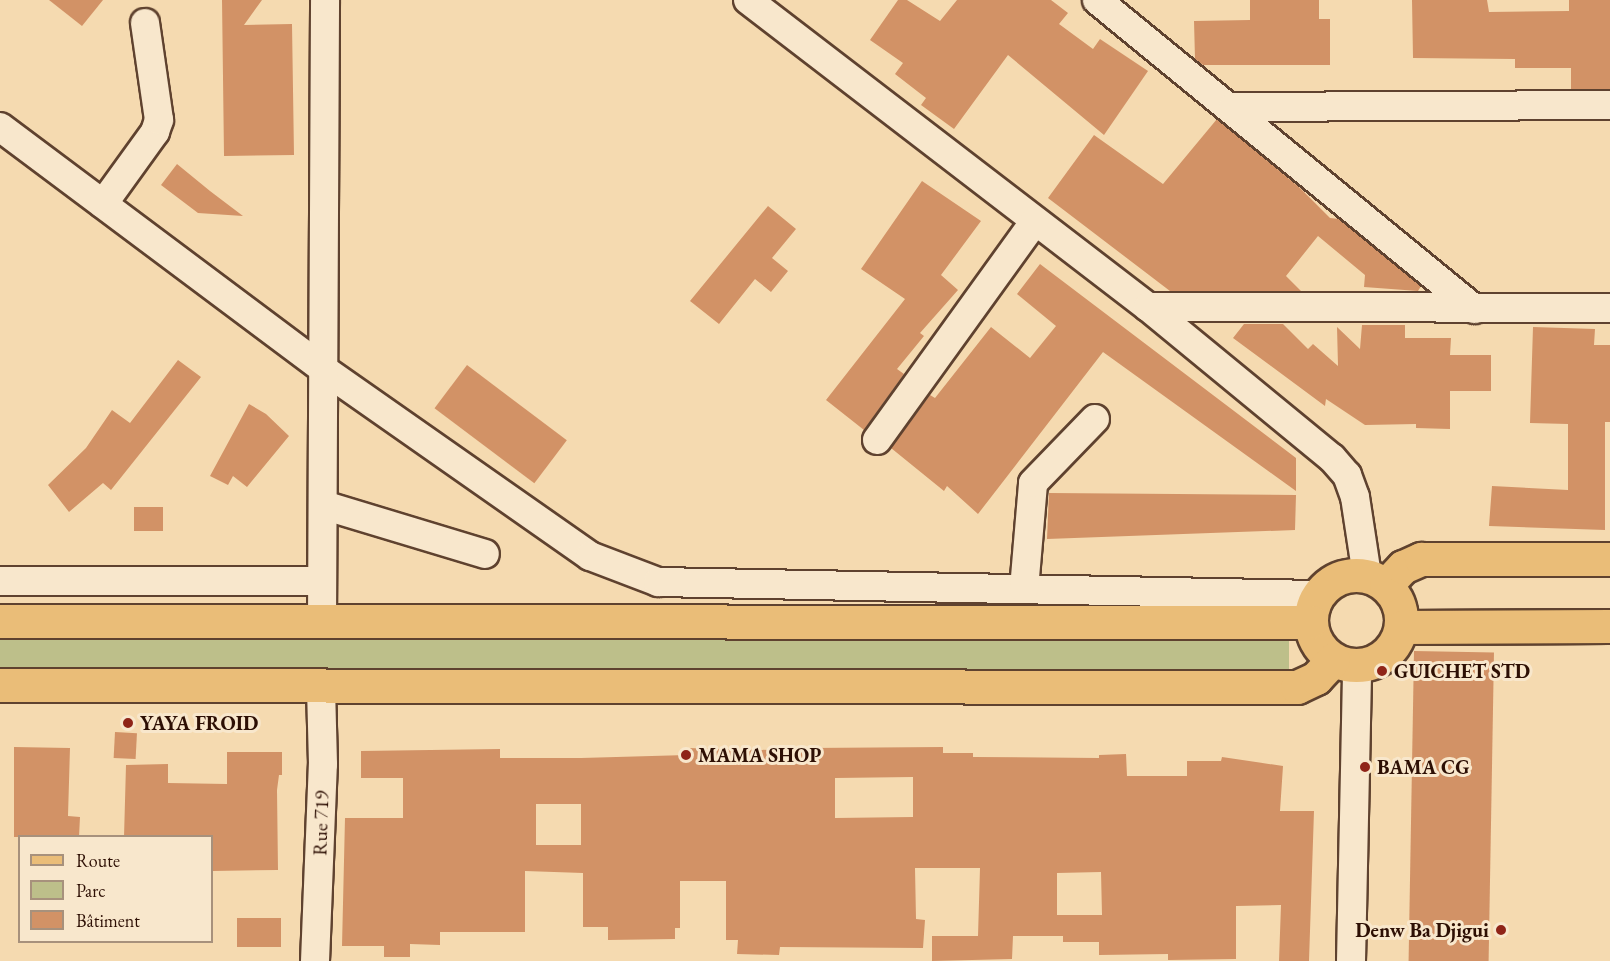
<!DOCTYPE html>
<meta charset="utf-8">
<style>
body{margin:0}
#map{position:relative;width:1610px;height:961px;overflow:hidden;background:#f5dab0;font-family:"EB Garamond",serif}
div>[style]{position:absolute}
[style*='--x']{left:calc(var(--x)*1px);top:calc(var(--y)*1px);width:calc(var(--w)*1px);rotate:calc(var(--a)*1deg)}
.green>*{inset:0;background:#bdbf8a;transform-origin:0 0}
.building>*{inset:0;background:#d29266;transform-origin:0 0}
.roads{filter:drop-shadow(2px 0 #5f422f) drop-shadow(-2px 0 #5f422f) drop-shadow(0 2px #5f422f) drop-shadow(0 -2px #5f422f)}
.minor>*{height:28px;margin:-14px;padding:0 14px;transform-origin:14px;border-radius:14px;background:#f8e7cc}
.major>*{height:33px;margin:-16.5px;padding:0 16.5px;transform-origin:16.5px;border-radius:16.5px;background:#eabd78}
.major>.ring{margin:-16.5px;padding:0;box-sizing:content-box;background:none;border:33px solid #eabd78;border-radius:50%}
.dots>*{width:16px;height:16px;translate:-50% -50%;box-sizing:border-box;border:3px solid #f8e7cc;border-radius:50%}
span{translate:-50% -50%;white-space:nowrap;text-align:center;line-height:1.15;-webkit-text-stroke:6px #f8e7cc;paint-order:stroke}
.poi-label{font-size:20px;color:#2d0f04;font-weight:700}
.left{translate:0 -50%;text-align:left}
.right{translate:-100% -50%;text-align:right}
.street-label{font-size:20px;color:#2d0f04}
.legend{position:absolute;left:18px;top:835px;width:195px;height:108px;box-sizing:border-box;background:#f8e7cc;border:2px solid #a7917c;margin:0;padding:8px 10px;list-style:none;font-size:18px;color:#2d0f04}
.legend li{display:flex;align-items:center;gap:12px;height:30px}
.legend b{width:30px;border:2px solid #a7917c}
</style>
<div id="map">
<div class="green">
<i style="left:0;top:632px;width:1289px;height:42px"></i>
</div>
<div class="building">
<i style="clip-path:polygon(49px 0,103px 0,82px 26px)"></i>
<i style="clip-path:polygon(222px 0,262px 0,244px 25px,292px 24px,294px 155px,224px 156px)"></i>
<i style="clip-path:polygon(898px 0,907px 0,940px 21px,957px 0,1051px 0,1068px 13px,1059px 24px,1093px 49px,1100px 39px,1148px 71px,1104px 135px,1008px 55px,954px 129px,921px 105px,926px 98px,895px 74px,903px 63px,870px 40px)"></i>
<i style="clip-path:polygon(1250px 0,1319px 0,1319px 19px,1330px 19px,1330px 65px,1203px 65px,1195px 59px,1194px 21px,1250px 20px)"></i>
<i style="clip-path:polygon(1412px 0,1487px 0,1489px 12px,1569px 11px,1569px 0,1610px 0,1610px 89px,1571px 89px,1571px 68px,1515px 68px,1515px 59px,1413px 58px)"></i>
<i style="clip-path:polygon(1217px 119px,1300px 188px,1330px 218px,1339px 219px,1421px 286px,1418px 291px,1364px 287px,1365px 275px,1318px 236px,1286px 276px,1301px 291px,1170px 291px,1048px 198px,1094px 135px,1163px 184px)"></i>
<i style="clip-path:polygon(177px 164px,210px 191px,243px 216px,198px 213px,161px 185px)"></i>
<i style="clip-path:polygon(922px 181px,981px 221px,941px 275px,958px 290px,920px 333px,924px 336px,897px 369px,904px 374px,864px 430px,826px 400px,905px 299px,861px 269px)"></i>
<i style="clip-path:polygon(768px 206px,796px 229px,772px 258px,788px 271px,771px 292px,755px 279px,719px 324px,690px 301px)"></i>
<i style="clip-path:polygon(1040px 264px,1296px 458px,1296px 491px,1103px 352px,978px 514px,947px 486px,944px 491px,891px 448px,930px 395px,935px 398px,991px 327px,1030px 358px,1056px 326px,1017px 294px)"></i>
<i style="clip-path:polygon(1244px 324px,1283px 324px,1308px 349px,1313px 344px,1338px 366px,1337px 327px,1360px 349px,1362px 325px,1405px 325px,1405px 338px,1451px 338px,1450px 355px,1491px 355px,1491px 391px,1450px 391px,1450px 429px,1416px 428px,1416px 424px,1365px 425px,1326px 399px,1325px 406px,1233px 338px)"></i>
<i style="clip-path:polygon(1533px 327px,1595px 329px,1594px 345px,1610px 345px,1610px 422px,1605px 422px,1605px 530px,1489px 526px,1492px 486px,1568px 490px,1568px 424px,1530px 423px)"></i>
<i style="clip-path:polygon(178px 360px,201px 377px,111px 490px,103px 483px,69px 512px,48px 485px,86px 448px,112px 410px,130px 423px)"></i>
<i style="left:467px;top:365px;width:125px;height:54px;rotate:37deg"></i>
<i style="clip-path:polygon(249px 404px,266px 414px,289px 436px,247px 487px,233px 476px,228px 485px,210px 476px)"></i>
<i style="clip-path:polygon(1049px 493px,1296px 495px,1295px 530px,1047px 539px)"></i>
<i style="left:134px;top:507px;width:29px;height:24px"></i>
<i style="left:1414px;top:651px;width:80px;height:310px;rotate:1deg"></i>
<i style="left:115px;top:732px;width:22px;height:26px;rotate:3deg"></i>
<i style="clip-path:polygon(14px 747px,70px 748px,68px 816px,80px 817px,79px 837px,14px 837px)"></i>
<i style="clip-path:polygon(evenodd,943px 747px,943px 753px,973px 753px,973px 757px,1099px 758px,1099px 755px,1126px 754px,1127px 776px,1187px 776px,1187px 761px,1221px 761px,1222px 757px,1283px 766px,1280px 811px,1314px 811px,1309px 961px,1279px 961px,1281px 905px,1236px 906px,1236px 959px,1168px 960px,1168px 954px,1099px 955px,1099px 942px,1063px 942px,1063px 936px,1013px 936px,1012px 959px,932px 961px,932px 936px,978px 936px,980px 868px,915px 868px,916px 919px,925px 920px,923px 948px,780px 947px,779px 955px,737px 954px,738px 940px,726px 940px,726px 881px,680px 881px,680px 928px,675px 928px,675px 939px,608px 940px,608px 927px,583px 927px,583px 873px,525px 871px,525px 932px,440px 932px,440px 945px,410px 944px,410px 957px,384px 957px,384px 946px,342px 946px,345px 818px,403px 818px,403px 778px,361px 778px,361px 751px,500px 749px,500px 758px,581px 758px,687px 755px,687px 748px,809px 751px,809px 748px,943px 747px,913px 777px,913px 817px,835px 818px,835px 778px,913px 777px,943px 747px,536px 804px,581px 804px,581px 845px,536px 845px,536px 804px,943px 747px,1101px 872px,1102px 915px,1057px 915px,1057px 873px,1101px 872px)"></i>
<i style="clip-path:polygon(227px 752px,282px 752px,282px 775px,279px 775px,277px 790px,278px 870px,212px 871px,212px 837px,124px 837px,126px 765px,168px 764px,168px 783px,227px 784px)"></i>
<i style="left:281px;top:918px;width:29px;height:44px;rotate:90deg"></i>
</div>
<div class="roads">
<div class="minor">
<i style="--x:748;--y:0;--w:504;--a:37.51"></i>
<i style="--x:1148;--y:307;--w:238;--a:39.4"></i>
<i style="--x:1332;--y:458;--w:23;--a:49"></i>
<i style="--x:1347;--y:475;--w:23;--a:70"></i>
<i style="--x:1355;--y:497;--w:79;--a:81.3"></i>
<i style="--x:1097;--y:0;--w:488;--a:39.3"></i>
<i style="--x:1233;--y:107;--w:377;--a:-0.3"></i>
<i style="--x:0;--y:127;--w:404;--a:36.8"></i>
<i style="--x:323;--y:369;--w:326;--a:35"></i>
<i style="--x:590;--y:556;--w:73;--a:20.9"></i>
<i style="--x:658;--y:582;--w:659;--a:1.13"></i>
<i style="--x:103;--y:204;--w:89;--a:-54.2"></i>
<i style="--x:155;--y:132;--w:13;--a:-72"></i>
<i style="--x:159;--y:120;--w:98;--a:-98.2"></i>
<i style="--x:1148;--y:307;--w:462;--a:0.1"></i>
<i style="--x:877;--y:440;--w:270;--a:-54.2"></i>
<i style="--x:323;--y:505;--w:169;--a:16.8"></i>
<i style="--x:0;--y:581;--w:322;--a:0"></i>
<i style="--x:1024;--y:589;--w:106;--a:-85.1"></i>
<i style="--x:1033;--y:483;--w:89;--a:-45.9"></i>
<i style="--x:322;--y:622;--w:622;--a:-89.72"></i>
<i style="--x:315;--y:961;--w:197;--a:-87.7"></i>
<i style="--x:323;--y:764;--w:79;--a:-91.5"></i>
<i style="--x:1351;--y:961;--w:296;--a:-88.8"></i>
</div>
<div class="major">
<i class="ring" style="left:1311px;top:575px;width:57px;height:57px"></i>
<i style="--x:1386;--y:585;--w:25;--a:-47"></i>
<i style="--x:1403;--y:567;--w:20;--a:-24"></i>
<i style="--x:1421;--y:559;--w:189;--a:0"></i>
<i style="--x:0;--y:621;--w:1310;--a:0.04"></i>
<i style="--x:1402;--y:627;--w:208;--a:-0.3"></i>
<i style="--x:0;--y:685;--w:1297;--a:0.09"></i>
<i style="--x:1297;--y:687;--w:21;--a:-25"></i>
<i style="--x:1316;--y:678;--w:25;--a:-47"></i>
</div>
</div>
<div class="dots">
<i style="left:1382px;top:671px;background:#8f2418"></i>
<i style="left:128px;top:723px;background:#8f2418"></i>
<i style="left:686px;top:755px;background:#8f2418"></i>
<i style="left:1365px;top:767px;background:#8f2418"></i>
<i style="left:1501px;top:930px;background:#8f2418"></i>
</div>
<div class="poi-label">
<span class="left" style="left:1394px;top:671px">GUICHET STD</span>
<span class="left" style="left:140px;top:723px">YAYA FROID</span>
<span class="left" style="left:698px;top:755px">MAMA SHOP</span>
<span class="left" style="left:1377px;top:767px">BAMA CG</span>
<span class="right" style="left:1489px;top:930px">Denw Ba Djigui</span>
</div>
<div class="street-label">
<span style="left:321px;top:823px;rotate:-88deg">Rue 719</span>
</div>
<ul class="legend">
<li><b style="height:8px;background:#eabd78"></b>Route</li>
<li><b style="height:16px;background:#bdbf8a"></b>Parc</li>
<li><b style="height:16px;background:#d29266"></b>Bâtiment</li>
</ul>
</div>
